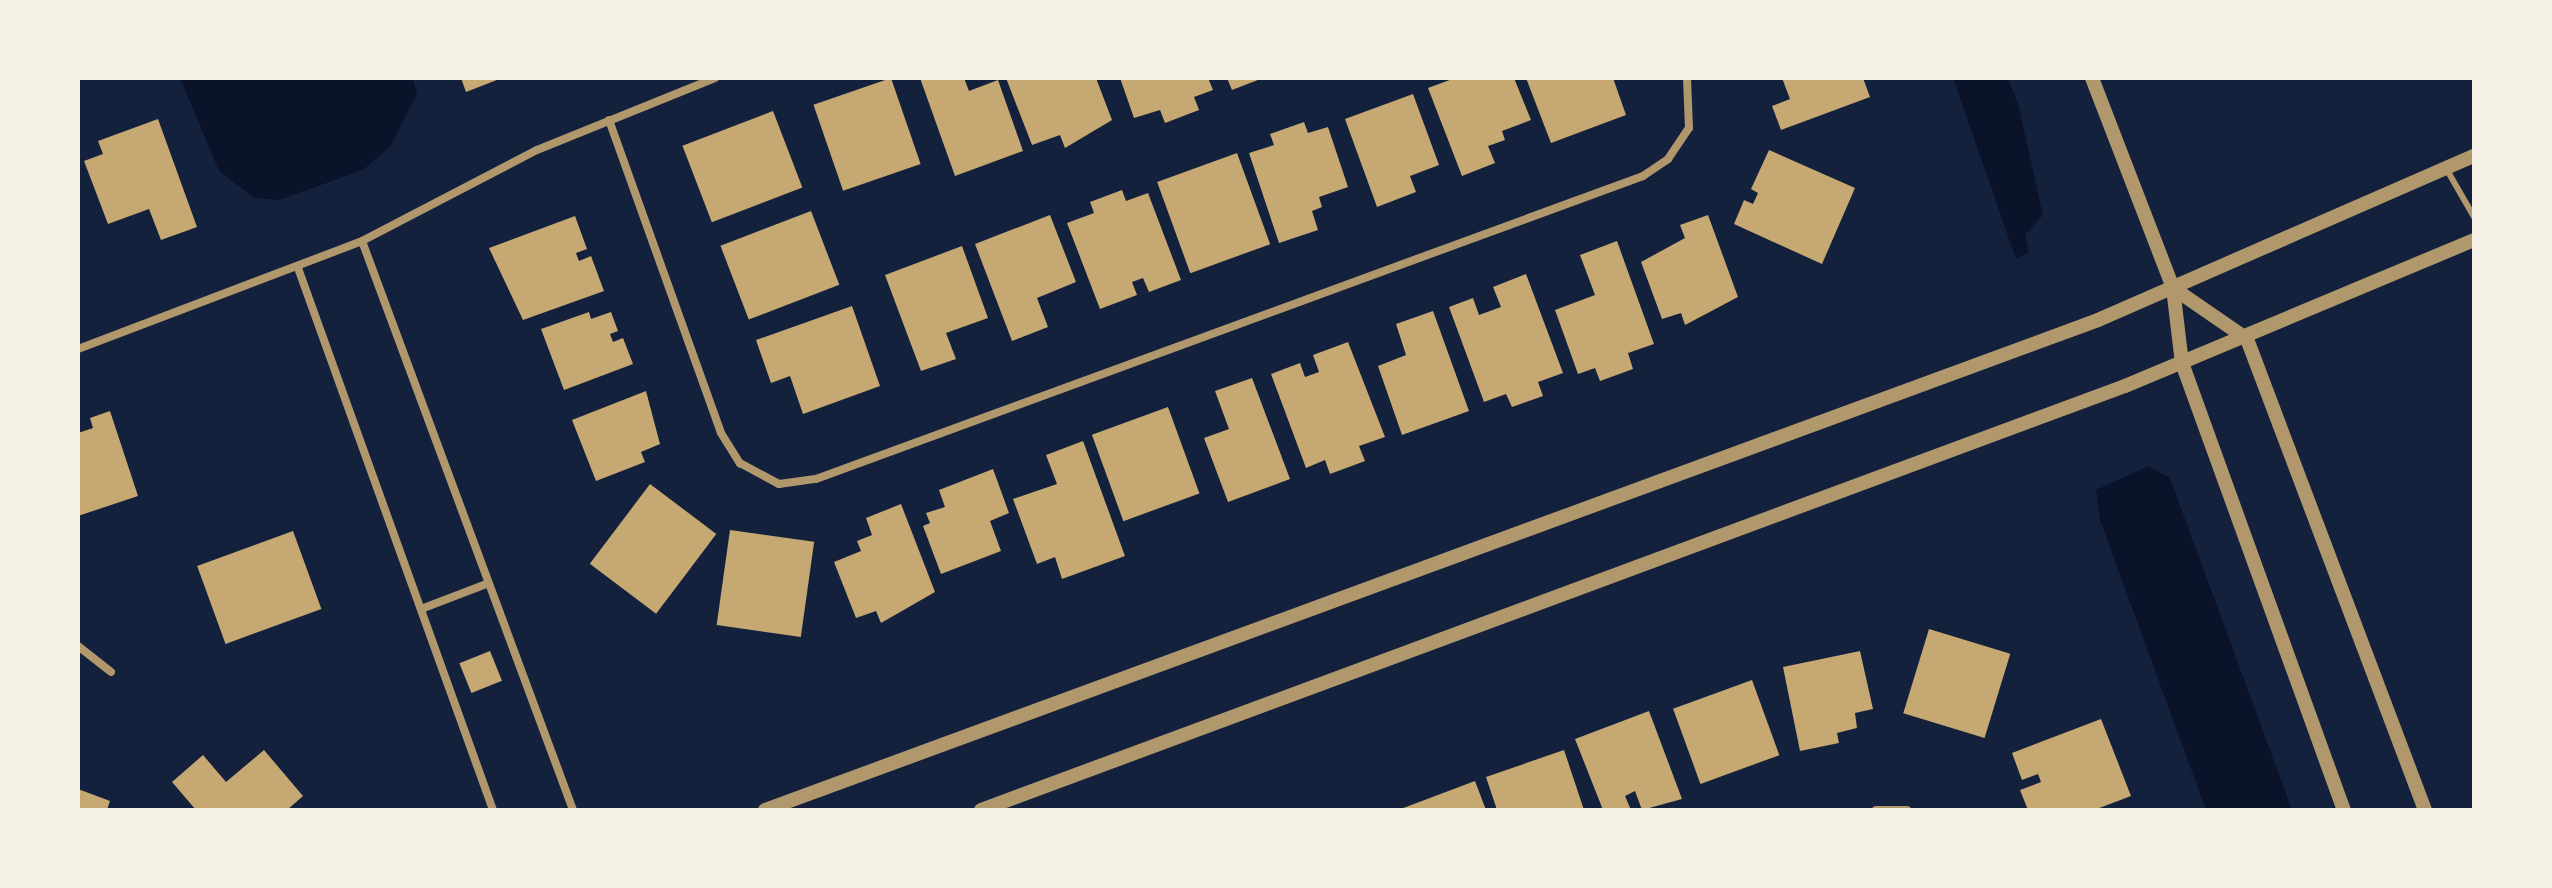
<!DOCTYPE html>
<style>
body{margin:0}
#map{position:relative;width:2552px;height:888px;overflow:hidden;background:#14213d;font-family:Bitter,serif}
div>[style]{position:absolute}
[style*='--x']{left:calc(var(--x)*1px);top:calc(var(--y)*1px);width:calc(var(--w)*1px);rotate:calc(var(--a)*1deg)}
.water>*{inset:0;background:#0b132b}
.building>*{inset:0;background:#c6a872;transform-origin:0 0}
.service>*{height:6px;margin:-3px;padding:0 3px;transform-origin:3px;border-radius:3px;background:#b1986c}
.minor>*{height:8px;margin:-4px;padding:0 4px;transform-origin:4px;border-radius:4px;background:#b1986c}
.tertiary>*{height:14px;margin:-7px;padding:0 7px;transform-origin:7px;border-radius:7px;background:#b1986c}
span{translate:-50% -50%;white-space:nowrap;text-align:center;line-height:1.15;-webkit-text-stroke:6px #f6f1e7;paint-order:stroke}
.frame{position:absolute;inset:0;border:80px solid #f6f1e7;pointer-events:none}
</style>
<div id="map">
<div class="water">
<i style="clip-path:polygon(180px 78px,413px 78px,417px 94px,390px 147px,363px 170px,279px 200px,254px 198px,219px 171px)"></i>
<i style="clip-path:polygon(1953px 78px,2008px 78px,2019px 107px,2043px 215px,2025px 235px,2029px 252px,2016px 259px)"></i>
<i style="clip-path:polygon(2148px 466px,2170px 478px,2292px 810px,2206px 810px,2100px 520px,2096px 490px)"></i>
</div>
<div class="building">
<i style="clip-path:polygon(461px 78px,502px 78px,466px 92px)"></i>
<i style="left:891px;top:78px;width:91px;height:82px;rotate:71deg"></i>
<i style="clip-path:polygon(920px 78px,964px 78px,969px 91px,998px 80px,1023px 151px,955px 176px)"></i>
<i style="clip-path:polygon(1006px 78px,1096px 78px,1112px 120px,1065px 148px,1060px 135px,1032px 145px)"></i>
<i style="clip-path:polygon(1120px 78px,1208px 78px,1213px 90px,1194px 97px,1199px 110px,1165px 123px,1160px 110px,1134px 118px)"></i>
<i style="clip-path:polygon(1227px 78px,1263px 78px,1232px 90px)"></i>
<i style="clip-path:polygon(1455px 78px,1514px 78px,1531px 120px,1502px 131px,1505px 140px,1488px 146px,1495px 163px,1462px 176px,1428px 88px)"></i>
<i style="clip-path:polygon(1526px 78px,1613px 78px,1626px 115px,1551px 143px)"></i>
<i style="clip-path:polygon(1782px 78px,1863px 78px,1870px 97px,1781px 130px,1772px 106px,1790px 99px)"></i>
<i style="clip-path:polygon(1413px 94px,1439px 165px,1410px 176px,1416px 192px,1377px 207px,1345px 119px)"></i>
<i style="left:773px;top:111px;width:82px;height:97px;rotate:69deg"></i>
<i style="clip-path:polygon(158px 119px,197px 227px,161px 240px,149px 209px,108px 224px,84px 161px,103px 154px,98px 141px)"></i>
<i style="clip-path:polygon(1304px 122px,1308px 133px,1328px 127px,1348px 187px,1319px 197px,1322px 207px,1312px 211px,1318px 230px,1279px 243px,1249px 153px,1274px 145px,1270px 134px)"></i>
<i style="clip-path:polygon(1769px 150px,1855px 188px,1822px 264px,1734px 224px,1744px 200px,1753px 204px,1758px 193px,1751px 189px)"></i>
<i style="left:1237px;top:153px;width:97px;height:85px;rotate:70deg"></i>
<i style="clip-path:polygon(1122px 190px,1126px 201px,1148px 193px,1181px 280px,1149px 292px,1143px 278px,1132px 282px,1137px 295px,1100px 309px,1067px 223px,1094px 213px,1090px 202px)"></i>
<i style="left:811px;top:211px;width:79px;height:97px;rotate:69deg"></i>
<i style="clip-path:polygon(1050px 215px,1076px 282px,1037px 298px,1048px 327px,1012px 341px,975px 244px)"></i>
<i style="clip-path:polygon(1708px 215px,1738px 297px,1685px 325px,1681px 313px,1662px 319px,1641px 262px,1685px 238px,1680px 225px)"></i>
<i style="clip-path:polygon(575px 216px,587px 249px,576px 253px,579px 261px,591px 256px,604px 291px,523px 320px,489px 248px)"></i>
<i style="clip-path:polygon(1617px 241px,1654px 344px,1628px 353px,1633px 369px,1600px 381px,1595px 368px,1578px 374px,1555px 310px,1595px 295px,1580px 255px)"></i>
<i style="clip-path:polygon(962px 246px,988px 318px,946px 333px,956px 359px,921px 371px,885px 275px)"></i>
<i style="clip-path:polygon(1526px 274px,1563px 373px,1538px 382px,1543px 396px,1512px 407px,1506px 394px,1484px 402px,1449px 307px,1473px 298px,1479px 315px,1501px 307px,1493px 287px)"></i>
<i style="clip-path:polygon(852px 306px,880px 386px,803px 414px,790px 376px,771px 383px,756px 340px)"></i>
<i style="clip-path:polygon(1433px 311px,1469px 411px,1402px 435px,1378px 366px,1406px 355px,1396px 324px)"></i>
<i style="clip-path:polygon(589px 312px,591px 319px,611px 312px,618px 331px,610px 334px,613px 342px,623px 338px,633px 364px,564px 390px,541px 329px)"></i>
<i style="clip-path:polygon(1348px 342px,1385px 437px,1359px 446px,1365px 461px,1330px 474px,1325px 460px,1306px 468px,1271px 374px,1300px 363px,1305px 377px,1319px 372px,1313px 355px)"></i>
<i style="clip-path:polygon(1252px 378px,1290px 479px,1228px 502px,1204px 438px,1229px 429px,1215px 391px)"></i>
<i style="clip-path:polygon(646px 391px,660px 444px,641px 452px,645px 462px,596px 481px,572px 420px)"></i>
<i style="left:1168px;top:407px;width:92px;height:81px;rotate:70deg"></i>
<i style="clip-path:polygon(110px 411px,138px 496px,78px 516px,78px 433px,93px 428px,90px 418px)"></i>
<i style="clip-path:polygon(1083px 441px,1125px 556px,1062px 579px,1055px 557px,1037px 564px,1013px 499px,1057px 484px,1046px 455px)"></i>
<i style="clip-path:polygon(993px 469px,1009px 513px,990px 521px,1001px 551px,941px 574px,923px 526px,930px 523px,926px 513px,945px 507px,939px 490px)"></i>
<i style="left:650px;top:484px;width:83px;height:100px;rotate:37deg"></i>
<i style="clip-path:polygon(901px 504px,935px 592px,881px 623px,876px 611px,856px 618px,834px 562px,861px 551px,857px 541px,872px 535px,866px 518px)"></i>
<i style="left:730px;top:530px;width:85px;height:96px;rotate:8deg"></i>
<i style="left:293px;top:531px;width:83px;height:102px;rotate:70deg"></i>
<i style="left:1929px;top:629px;width:85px;height:88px;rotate:17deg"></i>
<i style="left:490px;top:651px;width:32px;height:33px;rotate:68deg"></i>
<i style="clip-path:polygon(1860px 651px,1873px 709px,1855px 713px,1857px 728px,1837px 733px,1839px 743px,1800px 751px,1783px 667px)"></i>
<i style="left:1752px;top:680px;width:80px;height:84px;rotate:70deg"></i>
<i style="clip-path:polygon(1649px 711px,1682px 799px,1642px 810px,1635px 791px,1625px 796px,1631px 810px,1603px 810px,1575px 739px)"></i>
<i style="clip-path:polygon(2101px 719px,2131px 796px,2094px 810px,2028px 810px,2020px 790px,2041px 782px,2038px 774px,2022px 780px,2012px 753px)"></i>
<i style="clip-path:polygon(264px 750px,303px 796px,287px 810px,196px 810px,172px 782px,203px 755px,226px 782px)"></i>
<i style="clip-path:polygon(1564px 750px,1584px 810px,1497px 810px,1486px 777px)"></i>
<i style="clip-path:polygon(1475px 781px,1486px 810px,1398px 810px)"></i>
<i style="clip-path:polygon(78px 789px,110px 801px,107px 810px,78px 810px)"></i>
</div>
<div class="service">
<i style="--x:2447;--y:170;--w:54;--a:60.1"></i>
</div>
<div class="minor">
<i style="--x:609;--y:120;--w:332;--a:70.3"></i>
<i style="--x:721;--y:433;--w:36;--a:58"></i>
<i style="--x:740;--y:463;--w:44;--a:28.3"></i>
<i style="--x:779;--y:484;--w:37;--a:-8"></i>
<i style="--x:816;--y:479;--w:881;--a:-20.12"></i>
<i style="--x:1643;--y:176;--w:30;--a:-34"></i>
<i style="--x:1668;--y:159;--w:37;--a:-56"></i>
<i style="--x:1689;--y:128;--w:50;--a:-92.3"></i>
<i style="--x:362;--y:241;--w:607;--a:69.65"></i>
<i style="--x:298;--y:268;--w:576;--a:70.21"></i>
<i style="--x:78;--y:349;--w:304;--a:-20.8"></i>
<i style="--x:362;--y:241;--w:197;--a:-27.5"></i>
<i style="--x:537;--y:150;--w:192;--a:-22"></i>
<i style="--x:421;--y:609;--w:70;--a:-21"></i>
<i style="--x:78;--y:646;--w:42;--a:38.2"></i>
<i style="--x:1876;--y:810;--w:31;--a:0"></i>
</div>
<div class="tertiary">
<i style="--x:2092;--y:78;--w:225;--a:68.9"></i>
<i style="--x:2173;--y:288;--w:76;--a:83.2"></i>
<i style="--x:2182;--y:363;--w:475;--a:70.1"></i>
<i style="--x:2173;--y:288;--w:90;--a:34.6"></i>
<i style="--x:2247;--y:339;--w:504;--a:69.3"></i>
<i style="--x:765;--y:810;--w:1420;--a:-20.18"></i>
<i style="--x:2098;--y:320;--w:410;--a:-23.6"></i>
<i style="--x:981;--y:810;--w:1220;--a:-20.34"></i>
<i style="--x:2125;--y:386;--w:378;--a:-22.7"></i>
</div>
<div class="frame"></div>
</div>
